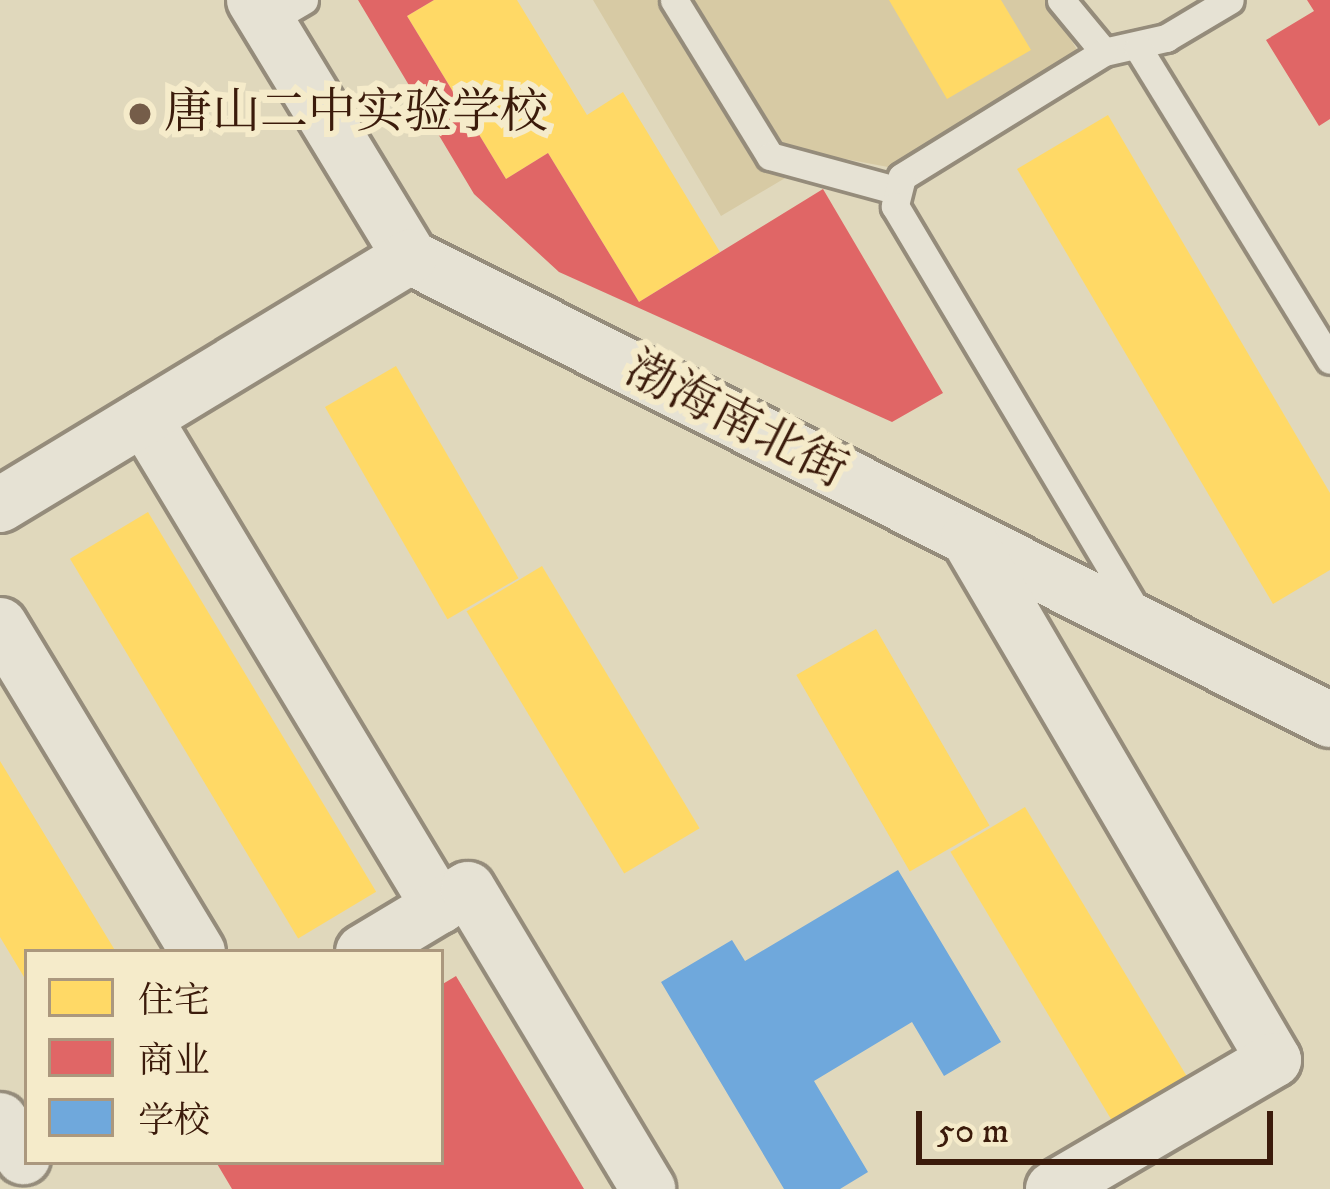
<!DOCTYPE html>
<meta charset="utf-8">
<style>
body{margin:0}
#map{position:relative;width:1330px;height:1189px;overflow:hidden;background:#e0d8bc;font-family:"IM FELL DW Pica","Noto Serif SC",serif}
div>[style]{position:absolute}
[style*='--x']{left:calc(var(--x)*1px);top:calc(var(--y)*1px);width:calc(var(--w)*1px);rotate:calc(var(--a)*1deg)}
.green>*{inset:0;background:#d7caa4}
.homes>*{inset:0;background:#ffd966;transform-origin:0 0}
.shops>*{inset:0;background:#e06666}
.schools>*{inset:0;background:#6fa8dc}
.roads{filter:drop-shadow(3px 0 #958c7b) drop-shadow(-3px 0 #958c7b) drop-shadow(0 3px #958c7b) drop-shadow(0 -3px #958c7b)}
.service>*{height:27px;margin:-13.5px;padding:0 13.5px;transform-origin:13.5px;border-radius:13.5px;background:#e6e2d4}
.minor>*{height:54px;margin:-27px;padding:0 27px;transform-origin:27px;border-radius:27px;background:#e6e2d4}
.dots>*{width:33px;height:33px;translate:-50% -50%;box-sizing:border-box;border:6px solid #f5ebca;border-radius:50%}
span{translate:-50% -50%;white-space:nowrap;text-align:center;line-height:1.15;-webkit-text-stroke:12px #f5ebca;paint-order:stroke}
.poi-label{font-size:48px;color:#3b1b0b}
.left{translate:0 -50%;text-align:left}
.street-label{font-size:48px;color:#3b1b0b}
.legend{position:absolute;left:24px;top:949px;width:420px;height:216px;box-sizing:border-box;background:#f5ebca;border:3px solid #ab987e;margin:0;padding:15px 21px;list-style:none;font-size:36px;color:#3b1b0b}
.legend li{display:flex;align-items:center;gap:24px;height:60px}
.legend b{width:60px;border:3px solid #ab987e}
.scale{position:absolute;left:916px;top:1111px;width:357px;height:54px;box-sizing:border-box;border:6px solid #3b1b0b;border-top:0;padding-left:15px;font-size:36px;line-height:42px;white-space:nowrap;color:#3b1b0b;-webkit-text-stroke:9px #f5ebca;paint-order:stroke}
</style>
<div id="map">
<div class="green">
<i style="clip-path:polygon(593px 0,1047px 0,1079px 53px,888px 167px,824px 155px,721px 216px)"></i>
</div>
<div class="homes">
<i style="clip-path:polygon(434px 0,517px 0,587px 115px,623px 92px,720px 252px,639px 302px,548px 153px,506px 179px,407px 16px)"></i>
<i style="clip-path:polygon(889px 0,1001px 0,1031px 50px,947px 99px)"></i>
<i style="clip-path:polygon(1108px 115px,1330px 493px,1330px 570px,1273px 604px,1017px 169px)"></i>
<i style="left:396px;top:366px;width:245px;height:82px;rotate:60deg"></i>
<i style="left:148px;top:512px;width:443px;height:91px;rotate:59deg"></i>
<i style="left:542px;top:566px;width:306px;height:88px;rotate:59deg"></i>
<i style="left:876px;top:629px;width:227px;height:92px;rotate:60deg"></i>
<i style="clip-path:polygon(0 761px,116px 952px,27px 952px,27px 982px,0 937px)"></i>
<i style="left:1025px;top:807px;width:317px;height:87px;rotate:59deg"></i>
</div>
<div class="shops">
<i style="clip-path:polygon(358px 0,434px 0,407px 16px,506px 179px,548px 153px,639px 302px,823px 189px,943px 393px,892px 422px,559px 272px,474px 194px)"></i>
<i style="clip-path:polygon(1307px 0,1330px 0,1330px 119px,1319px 126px,1266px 40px,1314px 11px)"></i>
<i style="clip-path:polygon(456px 976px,584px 1189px,232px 1189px,216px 1162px,441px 1162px,441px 985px)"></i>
</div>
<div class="schools">
<i style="clip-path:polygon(898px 870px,1001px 1042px,944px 1076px,912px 1022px,814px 1081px,868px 1172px,840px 1189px,784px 1189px,661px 982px,732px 940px,745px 961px)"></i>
</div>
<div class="roads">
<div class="service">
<i style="--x:674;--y:0;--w:183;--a:58.4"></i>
<i style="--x:770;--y:156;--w:130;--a:15.2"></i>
<i style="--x:1061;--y:0;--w:67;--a:50.4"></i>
<i style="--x:1104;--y:52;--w:64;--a:-12.7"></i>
<i style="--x:1166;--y:38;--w:74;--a:-30.7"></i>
<i style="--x:267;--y:22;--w:43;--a:-30.7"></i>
<i style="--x:1138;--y:48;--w:366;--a:58.4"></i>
<i style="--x:1104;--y:52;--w:238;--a:148.3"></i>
<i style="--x:902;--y:177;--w:30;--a:104"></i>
<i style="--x:895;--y:206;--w:477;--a:59.2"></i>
</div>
<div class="minor">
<i style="--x:254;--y:0;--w:301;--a:58.7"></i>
<i style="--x:410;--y:257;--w:1030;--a:26.71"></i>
<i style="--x:144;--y:418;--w:571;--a:58.9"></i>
<i style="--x:0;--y:505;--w:479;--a:-31.2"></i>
<i style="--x:968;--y:538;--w:605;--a:59.62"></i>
<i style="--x:1274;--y:1060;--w:256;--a:149.7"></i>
<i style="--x:0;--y:625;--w:382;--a:58.8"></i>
<i style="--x:363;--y:952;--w:122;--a:-31"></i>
<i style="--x:468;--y:889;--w:350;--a:59"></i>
<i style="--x:0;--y:1120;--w:44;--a:58.1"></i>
</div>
</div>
<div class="dots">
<i style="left:140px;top:114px;background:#755d49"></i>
</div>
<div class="poi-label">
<span class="left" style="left:164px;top:114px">唐山二中实验学校</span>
</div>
<div class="street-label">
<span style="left:736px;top:421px;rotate:27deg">渤海南北街</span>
</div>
<ul class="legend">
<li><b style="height:33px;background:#ffd966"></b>住宅</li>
<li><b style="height:33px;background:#e06666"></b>商业</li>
<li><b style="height:33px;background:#6fa8dc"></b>学校</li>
</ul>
<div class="scale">50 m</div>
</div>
